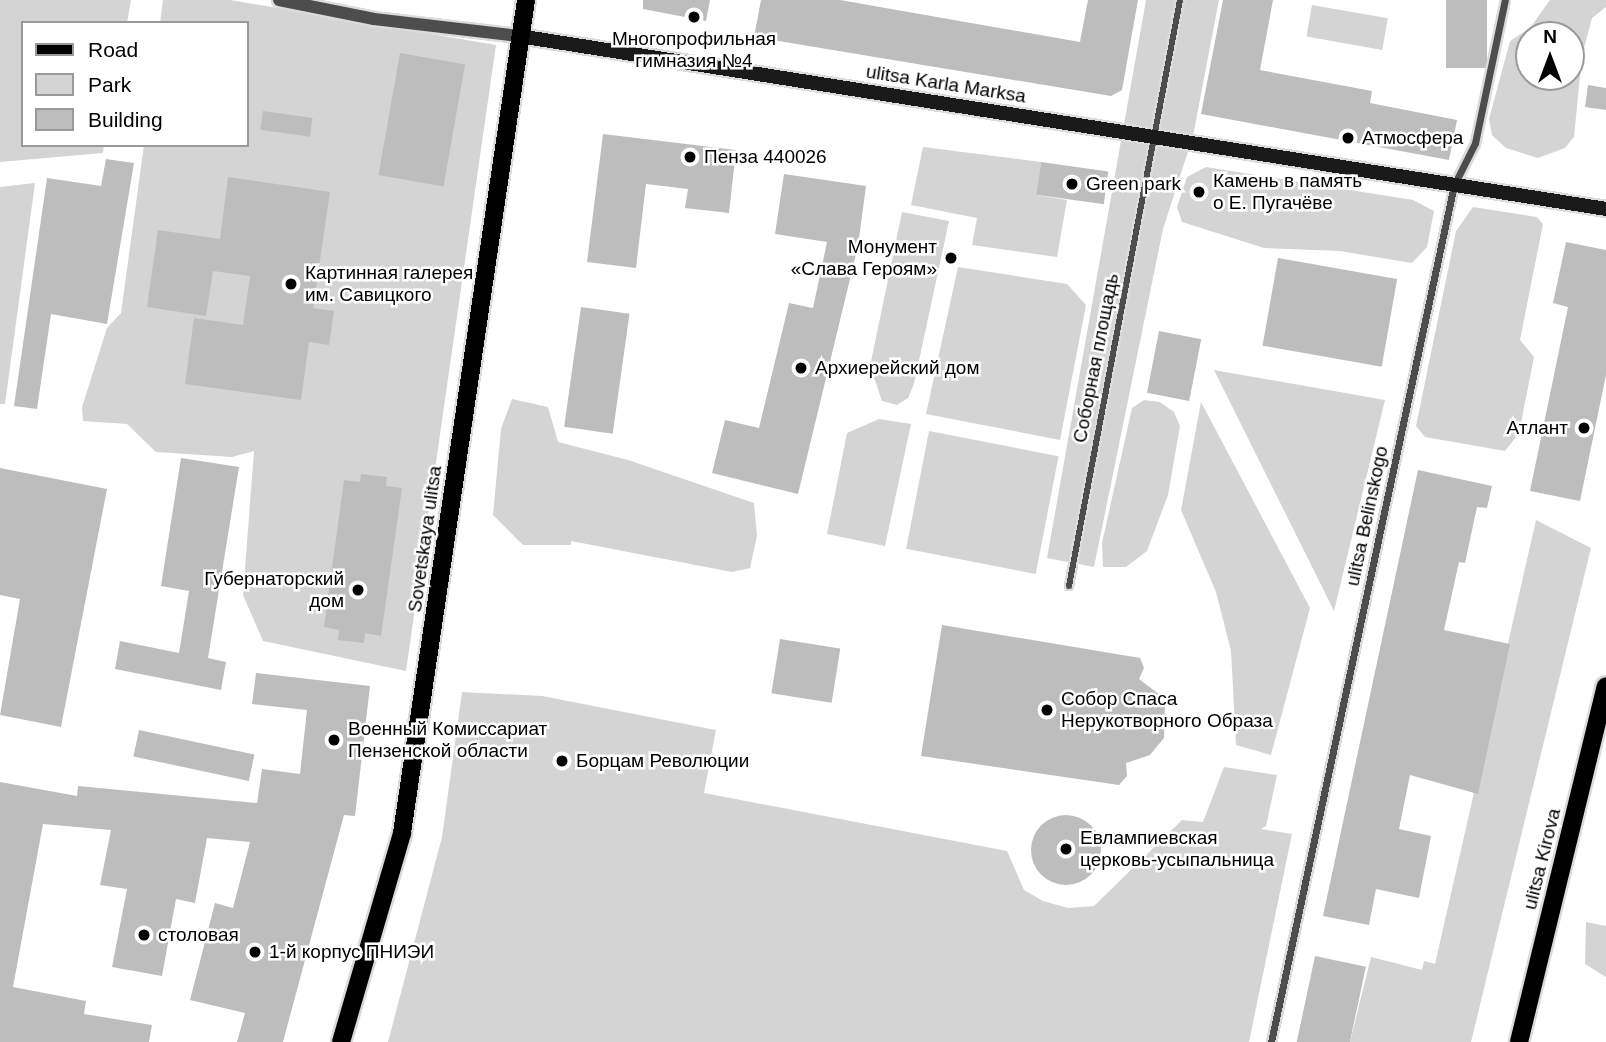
<!DOCTYPE html>
<meta charset="utf-8">
<style>
body{margin:0}
#map{position:relative;width:1606px;height:1042px;overflow:hidden;background:#fff;font-family:Helvetica,sans-serif}
div>[style]{position:absolute}
[style*='--x']{left:calc(var(--x)*1px);top:calc(var(--y)*1px);width:calc(var(--w)*1px);rotate:calc(var(--a)*1deg)}
.green>*{inset:0;background:#d4d4d4;transform-origin:0 0}
.building>*{inset:0;background:#bdbdbd;transform-origin:0 0}
.round{border-radius:50%}
.roads{filter:drop-shadow(2px 0 #dbdbdb) drop-shadow(-2px 0 #dbdbdb) drop-shadow(0 2px #dbdbdb) drop-shadow(0 -2px #dbdbdb)}
.pedestrian>*{height:6px;margin:-3px;padding:0 3px;transform-origin:3px;border-radius:3px;background:#4d4d4d}
.minor>*{height:7px;margin:-3.5px;padding:0 3.5px;transform-origin:3.5px;border-radius:3.5px;background:#4d4d4d}
.tertiary>*{height:12px;margin:-6px;padding:0 6px;transform-origin:6px;border-radius:6px;background:#4d4d4d}
.secondary>*{height:14px;margin:-7px;padding:0 7px;transform-origin:7px;border-radius:7px;background:#1a1a1a}
.primary>*{height:18px;margin:-9px;padding:0 9px;transform-origin:9px;border-radius:9px;background:#000}
.dots>*{width:19px;height:19px;translate:-50% -50%;box-sizing:border-box;border:4px solid #fff;border-radius:50%}
span{translate:-50% -50%;white-space:nowrap;text-align:center;line-height:1.15;-webkit-text-stroke:5px #fff;paint-order:stroke}
.poi-label{font-size:19px;color:#000}
.left{translate:0 -50%;text-align:left}
.right{translate:-100% -50%;text-align:right}
.street-label{font-size:19px;color:#000}
.legend{position:absolute;left:21px;top:21px;width:228px;height:126px;box-sizing:border-box;background:#fff;border:2px solid #999;margin:0;padding:9px 12px;list-style:none;font-size:21px;color:#000}
.legend li{display:flex;align-items:center;gap:14px;height:35px}
.legend b{width:35px;border:2px solid #999}
.north{position:absolute;left:1515px;top:21px;width:70px;height:70px;box-sizing:border-box;background:#fff;border:2px solid #999;border-radius:50%;rotate:0deg;font-size:19px;font-weight:700;line-height:28px;text-align:center;color:#000}
.north::after{content:'';display:block;margin:auto;width:24px;height:32px;background:#000;clip-path:polygon(50% 0,100% 100%,50% 72%,0 100%)}
</style>
<div id="map">
<div class="green">
<i style="clip-path:polygon(0 0,131px 0,127px 23px,23px 23px,23px 145px,104px 145px,103px 153px,0 162px)"></i>
<i style="clip-path:polygon(163px 0,230px 0,496px 45px,406px 671px,263px 641px,243px 595px,254px 451px,232px 457px,156px 452px,127px 424px,83px 421px,82px 407px,107px 328px,121px 313px,144px 145px,247px 145px,247px 23px,160px 23px)"></i>
<i style="clip-path:polygon(1146px 0,1219px 0,1193px 136px,1163px 229px,1094px 567px,1047px 558px)"></i>
<i style="clip-path:polygon(evenodd,1550px 0,1606px 0,1606px 7px,1592px 18px,1582px 56px,1574px 137px,1565px 148px,1538px 158px,1506px 148px,1492px 135px,1489px 119px,1510px 41px,1530px 28px,1550px 0,1571px 35px,1571px 77px,1529px 77px,1529px 35px,1571px 35px)"></i>
<i style="left:1312px;top:5px;width:77px;height:32px;rotate:10deg"></i>
<i style="clip-path:polygon(923px 147px,1041px 162px,1037px 195px,1067px 200px,1057px 257px,972px 245px,977px 218px,911px 205px)"></i>
<i style="clip-path:polygon(1206px 167px,1413px 200px,1434px 211px,1427px 247px,1412px 263px,1340px 251px,1264px 248px,1182px 222px,1177px 207px,1187px 177px)"></i>
<i style="clip-path:polygon(35px 183px,5px 404px,0 404px,0 187px)"></i>
<i style="clip-path:polygon(1473px 207px,1537px 217px,1543px 224px,1520px 340px,1534px 357px,1519px 433px,1505px 451px,1425px 437px,1416px 426px,1456px 231px)"></i>
<i style="clip-path:polygon(902px 212px,949px 221px,914px 384px,908px 398px,897px 405px,882px 401px,875px 380px,868px 376px)"></i>
<i style="clip-path:polygon(958px 267px,1067px 284px,1086px 305px,1060px 440px,926px 414px)"></i>
<i style="clip-path:polygon(1214px 370px,1385px 400px,1334px 611px)"></i>
<i style="clip-path:polygon(512px 399px,548px 407px,558px 442px,628px 460px,754px 503px,757px 536px,750px 568px,732px 572px,571px 541px,571px 545px,523px 545px,493px 515px,501px 429px)"></i>
<i style="clip-path:polygon(1144px 400px,1160px 402px,1174px 412px,1180px 426px,1168px 495px,1147px 551px,1126px 567px,1103px 567px,1102px 543px,1132px 408px)"></i>
<i style="clip-path:polygon(1201px 402px,1310px 608px,1271px 755px,1236px 745px,1231px 651px,1216px 592px,1181px 510px)"></i>
<i style="clip-path:polygon(879px 419px,911px 424px,885px 546px,827px 534px,847px 433px)"></i>
<i style="left:929px;top:431px;width:132px;height:120px;rotate:11deg"></i>
<i style="clip-path:polygon(1536px 520px,1591px 548px,1471px 1042px,1350px 1042px,1371px 957px,1422px 970px,1424px 961px,1435px 964px)"></i>
<i style="clip-path:polygon(462px 692px,542px 696px,716px 730px,704px 793px,1007px 851px,1024px 890px,1043px 901px,1068px 908px,1094px 906px,1182px 820px,1203px 822px,1224px 767px,1277px 775px,1266px 826px,1261px 829px,1292px 834px,1249px 1042px,388px 1042px,442px 837px)"></i>
<i style="clip-path:polygon(1586px 922px,1606px 926px,1606px 977px,1585px 964px)"></i>
</div>
<div class="building">
<i style="clip-path:polygon(643px 0,710px 0,706px 21px,643px 9px)"></i>
<i style="clip-path:polygon(761px 0,840px 0,1080px 42px,1088px 0,1138px 0,1122px 90px,1111px 96px,754px 37px)"></i>
<i style="clip-path:polygon(1223px 0,1273px 0,1260px 70px,1372px 91px,1370px 103px,1457px 120px,1449px 160px,1201px 114px)"></i>
<i style="left:1446px;top:0;width:41px;height:68px"></i>
<i style="left:400px;top:53px;width:66px;height:124px;rotate:10deg"></i>
<i style="clip-path:polygon(1588px 85px,1606px 88px,1606px 110px,1585px 107px)"></i>
<i style="left:263px;top:111px;width:50px;height:19px;rotate:8deg"></i>
<i style="clip-path:polygon(603px 134px,736px 150px,729px 213px,685px 208px,688px 189px,646px 184px,636px 268px,587px 262px)"></i>
<i style="clip-path:polygon(106px 159px,134px 163px,107px 324px,51px 314px,37px 409px,14px 406px,47px 178px,101px 186px)"></i>
<i style="left:1041px;top:162px;width:68px;height:33px;rotate:8deg"></i>
<i style="clip-path:polygon(784px 174px,866px 186px,858px 246px,798px 494px,712px 473px,725px 420px,759px 428px,789px 303px,813px 308px,827px 242px,775px 234px)"></i>
<i style="clip-path:polygon(228px 177px,330px 192px,313px 308px,334px 311px,329px 345px,309px 342px,301px 400px,185px 384px,194px 318px,243px 325px,250px 276px,213px 271px,206px 316px,147px 307px,158px 230px,220px 239px)"></i>
<i style="clip-path:polygon(1566px 242px,1606px 250px,1606px 375px,1580px 501px,1530px 491px,1568px 307px,1553px 303px)"></i>
<i style="left:1278px;top:258px;width:121px;height:89px;rotate:10deg"></i>
<i style="left:581px;top:307px;width:49px;height:121px;rotate:8deg"></i>
<i style="left:1159px;top:331px;width:43px;height:63px;rotate:11deg"></i>
<i style="clip-path:polygon(181px 458px,239px 467px,208px 658px,226px 662px,221px 690px,115px 669px,120px 641px,179px 653px,189px 591px,161px 586px)"></i>
<i style="clip-path:polygon(0 468px,107px 489px,61px 727px,0 715px,20px 599px,0 595px)"></i>
<i style="clip-path:polygon(1418px 470px,1492px 486px,1487px 508px,1477px 507px,1465px 563px,1459px 562px,1444px 630px,1510px 644px,1478px 794px,1410px 775px,1399px 829px,1431px 836px,1419px 898px,1376px 889px,1369px 925px,1323px 916px)"></i>
<i style="clip-path:polygon(361px 474px,387px 477px,386px 486px,402px 488px,381px 636px,365px 633px,364px 643px,338px 640px,339px 630px,324px 627px,344px 480px,360px 482px)"></i>
<i style="clip-path:polygon(942px 625px,1140px 658px,1144px 668px,1139px 679px,1160px 695px,1165px 704px,1164px 738px,1150px 755px,1126px 763px,1127px 776px,1119px 785px,921px 756px)"></i>
<i style="left:780px;top:639px;width:61px;height:55px;rotate:9deg"></i>
<i style="clip-path:polygon(256px 673px,370px 686px,355px 816px,344px 815px,283px 1042px,237px 1042px,245px 1013px,190px 1000px,215px 903px,233px 908px,250px 842px,207px 838px,195px 903px,176px 899px,162px 976px,112px 967px,127px 889px,100px 885px,111px 830px,43px 824px,13px 987px,86px 1001px,84px 1014px,152px 1025px,149px 1042px,0 1042px,0 782px,77px 796px,78px 786px,257px 803px,262px 769px,300px 774px,307px 710px,252px 704px)"></i>
<i style="left:139px;top:730px;width:118px;height:27px;rotate:12deg"></i>
<i class="round" style="left:1031px;top:815px;width:70px;height:70px"></i>
<i style="left:1315px;top:956px;width:52px;height:88px;rotate:12deg"></i>
</div>
<div class="roads">
<div class="pedestrian">
<i style="--x:1069;--y:586;--w:596;--a:-79.27"></i>
</div>
<div class="minor">
<i style="--x:1271;--y:1042;--w:876;--a:-77.95"></i>
<i style="--x:1454;--y:185;--w:47;--a:-63.4"></i>
<i style="--x:1475;--y:143;--w:146;--a:-78.2"></i>
</div>
<div class="tertiary">
<i style="--x:279;--y:0;--w:97;--a:11.3"></i>
<i style="--x:374;--y:19;--w:146;--a:6.7"></i>
</div>
<div class="secondary">
<i style="--x:519;--y:36;--w:1101;--a:9.04"></i>
</div>
<div class="primary">
<i style="--x:341;--y:1042;--w:218;--a:-73.7"></i>
<i style="--x:402;--y:833;--w:842;--a:-81.53"></i>
<i style="--x:1519;--y:1042;--w:366;--a:-76.3"></i>
</div>
</div>
<div class="dots">
<i style="left:694px;top:17px;background:#000"></i>
<i style="left:1348px;top:138px;background:#000"></i>
<i style="left:690px;top:157px;background:#000"></i>
<i style="left:1072px;top:184px;background:#000"></i>
<i style="left:1199px;top:192px;background:#000"></i>
<i style="left:951px;top:258px;background:#000"></i>
<i style="left:291px;top:284px;background:#000"></i>
<i style="left:801px;top:368px;background:#000"></i>
<i style="left:1584px;top:428px;background:#000"></i>
<i style="left:358px;top:590px;background:#000"></i>
<i style="left:1047px;top:710px;background:#000"></i>
<i style="left:334px;top:740px;background:#000"></i>
<i style="left:562px;top:761px;background:#000"></i>
<i style="left:1066px;top:849px;background:#000"></i>
<i style="left:144px;top:935px;background:#000"></i>
<i style="left:255px;top:952px;background:#000"></i>
</div>
<div class="poi-label">
<span style="left:694px;top:50px">Многопрофильная<br>гимназия №4</span>
<span class="left" style="left:1362px;top:138px">Атмосфера</span>
<span class="left" style="left:704px;top:157px">Пенза 440026</span>
<span class="left" style="left:1213px;top:192px">Камень в память<br>о Е. Пугачёве</span>
<span class="left" style="left:1086px;top:184px">Green park</span>
<span class="right" style="left:937px;top:258px">Монумент<br>«Слава Героям»</span>
<span class="left" style="left:305px;top:284px">Картинная галерея<br>им. Савицкого</span>
<span class="left" style="left:815px;top:368px">Архиерейский дом</span>
<span class="right" style="left:1568px;top:428px">Атлант</span>
<span class="right" style="left:344px;top:590px">Губернаторский<br>дом</span>
<span class="left" style="left:1061px;top:710px">Собор Спаса<br>Нерукотворного Образа</span>
<span class="left" style="left:348px;top:740px">Военный Комиссариат<br>Пензенской области</span>
<span class="left" style="left:576px;top:761px">Борцам Революции</span>
<span class="left" style="left:1080px;top:849px">Евлампиевская<br>церковь-усыпальница</span>
<span class="left" style="left:158px;top:935px">столовая</span>
<span class="left" style="left:269px;top:952px">1-й корпус ПНИЭИ</span>
</div>
<div class="street-label">
<span style="left:946px;top:84px;rotate:9deg">ulitsa Karla Marksa</span>
<span style="left:1096px;top:358px;rotate:-79deg">Соборная площадь</span>
<span style="left:1367px;top:516px;rotate:-78deg">ulitsa Belinskogo</span>
<span style="left:425px;top:539px;rotate:-82deg">Sovetskaya ulitsa</span>
<span style="left:1542px;top:859px;rotate:-76deg">ulitsa Kirova</span>
</div>
<ul class="legend">
<li><b style="height:9px;background:#000"></b>Road</li>
<li><b style="height:19px;background:#d4d4d4"></b>Park</li>
<li><b style="height:19px;background:#bdbdbd"></b>Building</li>
</ul>
<div class="north">N</div>
</div>
